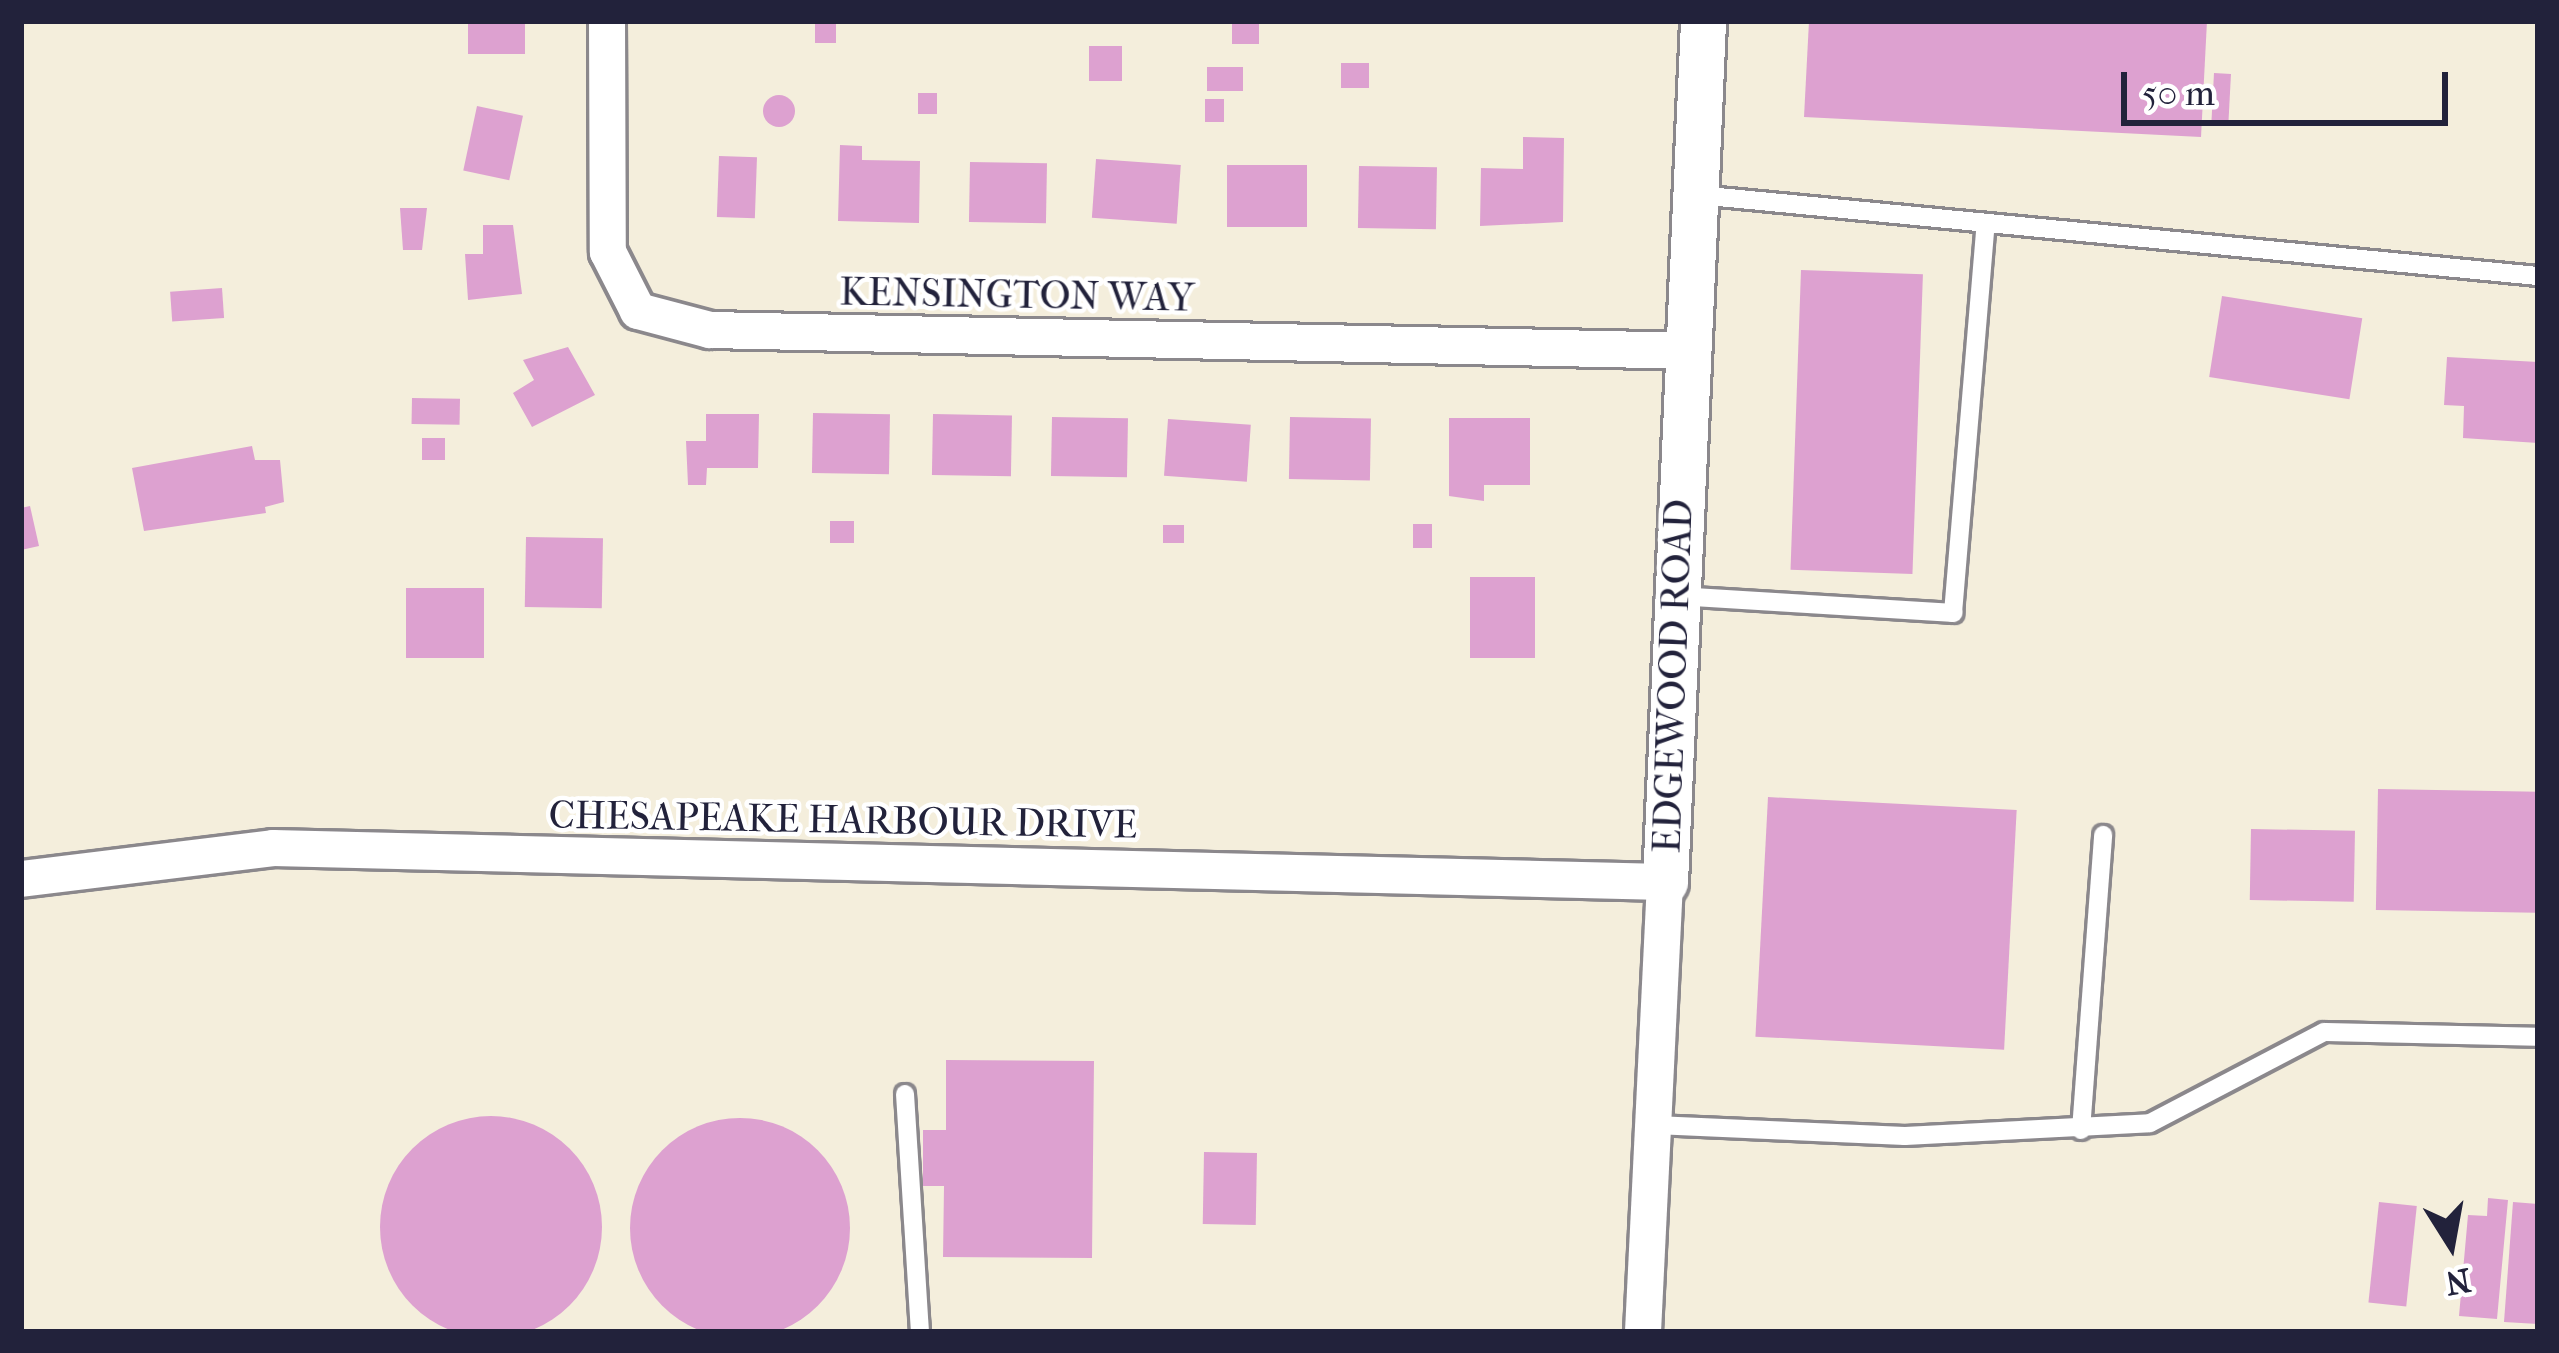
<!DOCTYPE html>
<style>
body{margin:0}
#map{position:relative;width:2559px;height:1353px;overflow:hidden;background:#f4eedc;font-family:"IM FELL French Canon",serif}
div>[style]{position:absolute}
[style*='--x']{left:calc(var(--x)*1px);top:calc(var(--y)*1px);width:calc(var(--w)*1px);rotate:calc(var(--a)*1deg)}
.building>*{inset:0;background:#dda1d0;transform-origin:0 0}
.round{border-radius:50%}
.roads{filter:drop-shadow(3px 0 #8b888c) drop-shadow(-3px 0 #8b888c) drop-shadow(0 3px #8b888c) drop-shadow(0 -3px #8b888c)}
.service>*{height:18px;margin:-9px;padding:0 9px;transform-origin:9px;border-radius:9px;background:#fff}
.minor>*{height:36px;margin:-18px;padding:0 18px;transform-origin:18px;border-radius:18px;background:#fff}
.tertiary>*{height:45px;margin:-22.5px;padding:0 22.5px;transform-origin:22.5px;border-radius:22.5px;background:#fff}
span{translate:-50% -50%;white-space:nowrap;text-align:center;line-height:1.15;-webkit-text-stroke:9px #fff;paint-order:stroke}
.street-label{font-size:39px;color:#22223b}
.frame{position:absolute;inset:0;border:24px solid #22223b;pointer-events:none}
.north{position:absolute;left:2391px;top:1185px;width:120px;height:120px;-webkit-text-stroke:9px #fff;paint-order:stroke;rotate:169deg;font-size:33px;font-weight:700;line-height:48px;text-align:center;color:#22223b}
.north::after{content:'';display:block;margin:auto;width:42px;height:54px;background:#22223b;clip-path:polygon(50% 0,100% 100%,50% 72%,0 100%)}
.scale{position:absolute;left:2121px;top:72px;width:327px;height:54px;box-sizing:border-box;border:6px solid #22223b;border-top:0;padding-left:15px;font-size:36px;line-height:42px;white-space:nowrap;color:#22223b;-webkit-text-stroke:9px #fff;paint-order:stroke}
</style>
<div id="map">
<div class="building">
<i style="left:468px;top:21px;width:57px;height:33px"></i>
<i style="left:815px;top:21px;width:21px;height:22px"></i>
<i style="left:1232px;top:21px;width:27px;height:23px"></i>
<i style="clip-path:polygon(1809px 21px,2207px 21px,2201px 137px,1804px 117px)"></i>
<i style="left:1089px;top:46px;width:33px;height:35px"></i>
<i style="left:1341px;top:63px;width:28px;height:25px"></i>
<i style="left:1207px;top:67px;width:36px;height:24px"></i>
<i style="left:2214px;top:73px;width:17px;height:47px;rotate:3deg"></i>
<i style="left:918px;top:93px;width:19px;height:21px"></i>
<i class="round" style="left:763px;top:95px;width:32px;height:32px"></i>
<i style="left:1205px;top:99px;width:19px;height:23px"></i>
<i style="left:477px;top:106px;width:47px;height:66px;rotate:12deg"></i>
<i style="clip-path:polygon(1523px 137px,1564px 138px,1563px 222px,1480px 226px,1481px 168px,1523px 169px)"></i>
<i style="clip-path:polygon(840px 145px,862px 146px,862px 160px,920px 161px,919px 223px,838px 221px)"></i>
<i style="left:719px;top:156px;width:38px;height:61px;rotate:2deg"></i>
<i style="left:1096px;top:159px;width:85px;height:59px;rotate:4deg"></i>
<i style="left:970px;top:162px;width:77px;height:60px;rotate:1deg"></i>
<i style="left:1227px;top:165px;width:80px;height:62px"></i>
<i style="left:1359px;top:166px;width:78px;height:62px;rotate:1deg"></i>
<i style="clip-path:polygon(400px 208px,427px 208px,422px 250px,403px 250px)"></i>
<i style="clip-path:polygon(483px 225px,513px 225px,522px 294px,468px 300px,465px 254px,483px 254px)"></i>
<i style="left:1801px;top:270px;width:122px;height:300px;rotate:2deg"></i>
<i style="left:222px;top:288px;width:30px;height:52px;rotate:86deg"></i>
<i style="left:2222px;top:296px;width:142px;height:82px;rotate:9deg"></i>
<i style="clip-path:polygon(568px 347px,595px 395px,532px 427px,513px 393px,534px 380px,523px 360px)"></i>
<i style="clip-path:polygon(2447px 357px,2538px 362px,2538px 443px,2463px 438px,2464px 406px,2444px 405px)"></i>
<i style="left:412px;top:398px;width:48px;height:26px;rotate:1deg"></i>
<i style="left:813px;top:413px;width:77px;height:60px;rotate:1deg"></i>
<i style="clip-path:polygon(706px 414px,759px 414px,758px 468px,707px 468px,706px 485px,688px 485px,686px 441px,706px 441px)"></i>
<i style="left:933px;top:414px;width:79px;height:61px;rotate:1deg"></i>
<i style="left:1052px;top:417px;width:76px;height:59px;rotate:1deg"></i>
<i style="left:1290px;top:417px;width:81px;height:62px;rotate:1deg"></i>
<i style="clip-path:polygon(1449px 418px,1530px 418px,1530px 485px,1484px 485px,1484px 501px,1449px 496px)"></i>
<i style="left:1168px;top:419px;width:83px;height:57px;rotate:4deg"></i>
<i style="left:422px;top:438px;width:23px;height:22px"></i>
<i style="clip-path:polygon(252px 446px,255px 460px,280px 460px,284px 502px,265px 507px,266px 513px,144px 531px,132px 468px)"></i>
<i style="clip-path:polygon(30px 506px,39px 546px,21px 550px,21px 508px)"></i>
<i style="left:830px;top:521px;width:24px;height:22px"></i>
<i style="left:1413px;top:524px;width:19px;height:24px"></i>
<i style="left:1184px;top:525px;width:18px;height:21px;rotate:90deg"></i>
<i style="left:526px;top:537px;width:77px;height:70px;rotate:1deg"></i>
<i style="left:1470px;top:577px;width:65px;height:81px"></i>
<i style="left:406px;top:588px;width:78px;height:70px"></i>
<i style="left:2378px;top:789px;width:160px;height:121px;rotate:1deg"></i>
<i style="left:1768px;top:797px;width:249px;height:240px;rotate:3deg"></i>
<i style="left:2251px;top:829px;width:104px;height:71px;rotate:1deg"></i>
<i style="clip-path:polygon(946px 1060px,1094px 1061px,1092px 1258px,943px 1257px,944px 1186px,923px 1186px,923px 1130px,946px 1130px)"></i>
<i class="round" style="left:380px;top:1116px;width:222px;height:222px"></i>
<i class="round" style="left:630px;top:1118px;width:220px;height:220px"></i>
<i style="left:1204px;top:1152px;width:53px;height:72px;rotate:1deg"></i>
<i style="clip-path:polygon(2488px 1198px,2508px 1200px,2497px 1319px,2459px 1316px,2468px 1215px,2487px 1216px)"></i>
<i style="left:2379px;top:1202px;width:38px;height:101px;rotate:6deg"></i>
<i style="clip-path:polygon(2513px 1202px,2538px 1204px,2538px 1324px,2504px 1322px)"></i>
</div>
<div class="roads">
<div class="service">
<i style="--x:1698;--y:195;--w:844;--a:5.51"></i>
<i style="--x:1678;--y:596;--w:276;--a:3.5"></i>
<i style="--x:1953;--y:613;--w:391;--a:-85.2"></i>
<i style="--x:905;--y:1094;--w:238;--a:86.4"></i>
<i style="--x:1655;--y:1125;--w:250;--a:2.5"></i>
<i style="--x:1905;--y:1136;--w:245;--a:-3"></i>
<i style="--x:2150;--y:1123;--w:196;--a:-27.6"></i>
<i style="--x:2324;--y:1032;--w:214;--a:1.3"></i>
<i style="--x:2081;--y:1130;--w:296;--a:-85.7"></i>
</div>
<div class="minor">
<i style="--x:607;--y:21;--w:231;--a:89.8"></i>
<i style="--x:608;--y:252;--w:66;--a:63"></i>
<i style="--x:638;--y:311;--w:74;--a:14.8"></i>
<i style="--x:710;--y:330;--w:983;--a:1.22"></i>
<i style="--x:21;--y:879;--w:254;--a:-7"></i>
<i style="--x:273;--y:848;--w:1392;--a:1.4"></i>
<i style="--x:1665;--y:882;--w:451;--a:92.8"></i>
</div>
<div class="tertiary">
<i style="--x:1665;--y:882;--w:862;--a:-87.47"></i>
</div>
</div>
<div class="street-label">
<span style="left:1017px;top:295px;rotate:1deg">KENSINGTON WAY</span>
<span style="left:1673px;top:676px;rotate:-88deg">EDGEWOOD ROAD</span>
<span style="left:843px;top:820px;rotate:1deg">CHESAPEAKE HARBOUR DRIVE</span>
</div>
<div class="frame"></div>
<div class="north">N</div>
<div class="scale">50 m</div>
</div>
